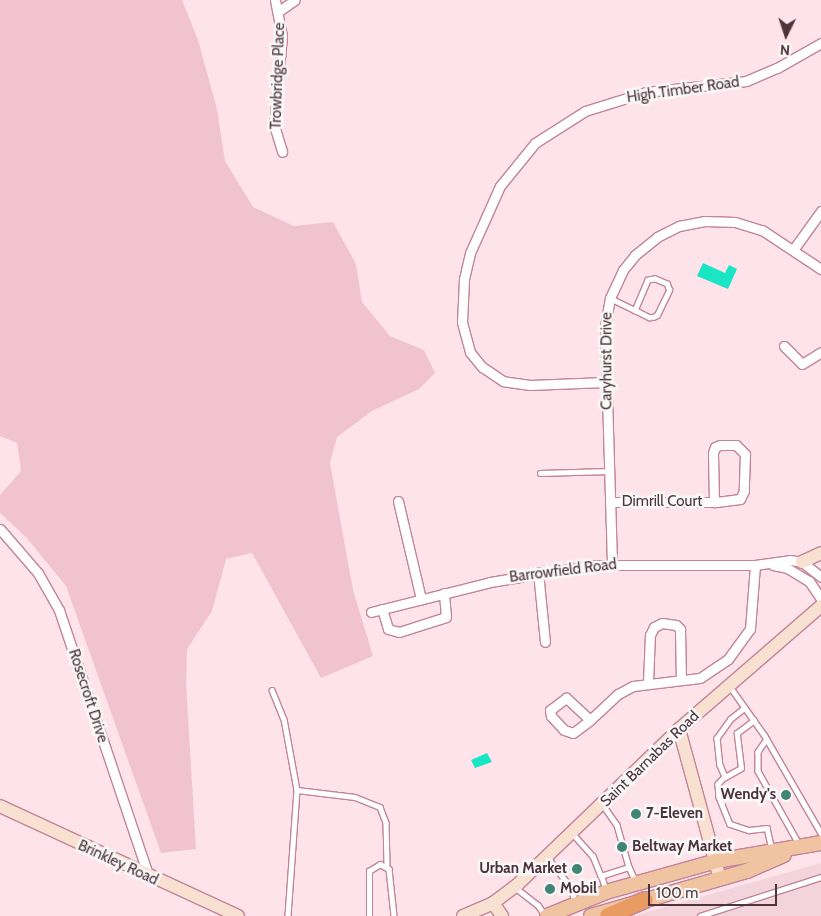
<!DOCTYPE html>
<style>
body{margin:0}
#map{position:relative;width:821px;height:916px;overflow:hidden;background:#fee3eb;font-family:Cabin,sans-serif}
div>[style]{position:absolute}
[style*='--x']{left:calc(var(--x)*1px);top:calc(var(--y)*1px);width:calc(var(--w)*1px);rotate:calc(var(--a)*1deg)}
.built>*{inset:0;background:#f3d4dd}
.green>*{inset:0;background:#f1c3d1}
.water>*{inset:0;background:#19e6c5}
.roads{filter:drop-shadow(1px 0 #c2849a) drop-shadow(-1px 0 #c2849a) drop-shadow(0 1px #c2849a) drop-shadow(0 -1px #c2849a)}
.lane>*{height:4.5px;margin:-2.25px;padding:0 2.25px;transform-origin:2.25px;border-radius:2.25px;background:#fff}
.street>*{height:9px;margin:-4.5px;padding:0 4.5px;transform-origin:4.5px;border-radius:4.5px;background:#fff}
.secondary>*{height:12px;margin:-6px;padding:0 6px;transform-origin:6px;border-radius:6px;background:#f8e1d0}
.primary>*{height:14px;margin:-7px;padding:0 7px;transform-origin:7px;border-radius:7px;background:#f1c4a1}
.highway>*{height:16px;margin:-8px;padding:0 8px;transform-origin:8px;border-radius:8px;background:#e89c62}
.dots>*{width:14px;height:14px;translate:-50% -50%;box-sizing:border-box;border:2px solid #f8f8f8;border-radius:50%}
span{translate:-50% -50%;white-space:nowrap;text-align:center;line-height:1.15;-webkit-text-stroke:5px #f8f8f8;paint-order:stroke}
.street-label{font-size:15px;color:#4d333c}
.poi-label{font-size:15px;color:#4d333c;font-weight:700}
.right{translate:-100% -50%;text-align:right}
.left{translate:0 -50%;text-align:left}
.north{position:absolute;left:761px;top:10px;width:50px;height:50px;-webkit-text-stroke:4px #f8f8f8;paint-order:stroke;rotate:184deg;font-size:14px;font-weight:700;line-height:20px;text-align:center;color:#4d333c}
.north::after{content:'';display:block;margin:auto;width:18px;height:22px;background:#4d333c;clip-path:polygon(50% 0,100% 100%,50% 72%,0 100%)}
.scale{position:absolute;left:648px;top:884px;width:129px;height:22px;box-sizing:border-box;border:2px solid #4d333c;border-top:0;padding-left:6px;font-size:15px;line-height:18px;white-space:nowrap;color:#4d333c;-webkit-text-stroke:4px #f8f8f8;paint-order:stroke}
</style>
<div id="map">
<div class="built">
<i style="clip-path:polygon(821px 863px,821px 916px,633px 916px,676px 904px)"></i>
</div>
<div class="green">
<i style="clip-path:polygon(0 0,182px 0,198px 40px,217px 109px,225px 161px,253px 207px,294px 226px,333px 222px,356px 264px,362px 302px,390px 336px,424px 350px,435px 373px,419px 389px,372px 411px,337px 437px,330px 463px,353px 590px,373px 656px,321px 678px,252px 553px,226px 559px,212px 611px,187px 649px,186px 684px,196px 849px,161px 853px,66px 586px,26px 537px,0 513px,0 495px,21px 471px,17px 443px,0 436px)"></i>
</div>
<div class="water">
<i style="clip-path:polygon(703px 263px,725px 273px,729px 265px,737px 269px,728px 289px,697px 276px)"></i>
<i style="clip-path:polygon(487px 753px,492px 762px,475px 768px,471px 760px)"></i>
</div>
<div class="roads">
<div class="lane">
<i style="--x:610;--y:298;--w:28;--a:26"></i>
<i style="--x:635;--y:310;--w:16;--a:27"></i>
<i style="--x:649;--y:317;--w:4;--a:0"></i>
<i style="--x:653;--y:317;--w:4;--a:-27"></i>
<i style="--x:657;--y:315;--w:28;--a:-64"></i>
<i style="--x:669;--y:290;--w:6;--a:-108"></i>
<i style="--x:667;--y:284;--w:13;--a:-157"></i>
<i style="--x:655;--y:279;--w:7;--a:172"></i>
<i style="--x:648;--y:280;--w:33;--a:113"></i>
<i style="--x:540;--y:473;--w:69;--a:-1.7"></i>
<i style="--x:731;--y:688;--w:59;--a:54.7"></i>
<i style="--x:765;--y:736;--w:112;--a:60"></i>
<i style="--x:272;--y:690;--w:31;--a:68"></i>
<i style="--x:284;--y:719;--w:72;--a:79.6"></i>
<i style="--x:297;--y:790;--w:126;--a:94.1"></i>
<i style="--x:745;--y:708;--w:18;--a:142"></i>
<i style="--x:731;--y:719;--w:24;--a:126"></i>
<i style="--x:717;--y:738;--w:27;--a:84"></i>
<i style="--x:720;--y:765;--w:13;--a:67"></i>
<i style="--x:725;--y:777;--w:18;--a:-29"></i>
<i style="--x:741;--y:768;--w:35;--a:-97"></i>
<i style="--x:737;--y:733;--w:21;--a:-37"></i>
<i style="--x:767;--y:739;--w:16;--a:125"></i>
<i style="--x:758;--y:752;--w:19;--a:90"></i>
<i style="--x:758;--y:771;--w:84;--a:60.7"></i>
<i style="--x:725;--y:777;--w:10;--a:135"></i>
<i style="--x:718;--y:784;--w:13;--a:86"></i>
<i style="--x:719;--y:797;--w:29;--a:68"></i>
<i style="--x:730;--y:824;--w:20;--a:18"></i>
<i style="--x:749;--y:830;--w:18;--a:-6"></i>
<i style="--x:767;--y:828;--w:22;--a:77"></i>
<i style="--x:297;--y:790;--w:58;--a:6.9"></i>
<i style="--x:355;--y:797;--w:27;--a:22"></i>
<i style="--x:380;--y:807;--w:17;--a:69"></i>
<i style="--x:386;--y:823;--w:42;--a:88.6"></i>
<i style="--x:603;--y:805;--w:24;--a:55"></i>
<i style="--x:617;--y:825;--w:44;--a:74.1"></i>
<i style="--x:573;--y:834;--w:30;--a:48"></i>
<i style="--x:593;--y:856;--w:22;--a:68"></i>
<i style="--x:548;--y:858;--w:34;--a:52"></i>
<i style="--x:569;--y:885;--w:18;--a:68"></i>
<i style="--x:516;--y:888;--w:28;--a:38"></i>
<i style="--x:538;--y:905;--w:12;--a:55"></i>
<i style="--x:606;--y:891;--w:16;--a:-108"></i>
<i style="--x:601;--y:876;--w:29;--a:-18"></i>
<i style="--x:629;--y:867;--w:17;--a:65"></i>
<i style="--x:369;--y:916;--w:45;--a:-90"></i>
<i style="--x:369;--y:871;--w:13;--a:-32"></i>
<i style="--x:380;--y:864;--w:10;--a:29"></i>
<i style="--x:389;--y:869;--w:47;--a:83.9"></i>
<i style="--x:700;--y:916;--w:127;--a:-17.9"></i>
</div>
<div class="street">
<i style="--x:275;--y:0;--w:37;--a:79"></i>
<i style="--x:282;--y:36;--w:89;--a:95.1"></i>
<i style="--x:274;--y:125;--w:28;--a:73"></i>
<i style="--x:279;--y:11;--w:19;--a:-35"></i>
<i style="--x:793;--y:250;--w:48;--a:-54.3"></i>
<i style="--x:784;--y:346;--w:25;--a:45"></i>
<i style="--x:802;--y:364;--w:22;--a:-32"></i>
<i style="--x:605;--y:382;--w:75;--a:177.7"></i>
<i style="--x:530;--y:385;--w:27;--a:-172"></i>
<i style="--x:503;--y:381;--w:25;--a:-146"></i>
<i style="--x:482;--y:367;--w:19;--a:-129"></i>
<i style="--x:470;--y:352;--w:31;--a:-105"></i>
<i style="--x:462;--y:322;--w:43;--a:-87.3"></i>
<i style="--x:464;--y:279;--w:27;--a:-77"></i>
<i style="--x:470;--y:253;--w:73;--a:-65.9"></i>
<i style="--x:500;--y:186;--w:55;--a:-50.9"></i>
<i style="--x:535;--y:143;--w:59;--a:-32.6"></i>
<i style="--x:585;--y:111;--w:64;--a:-17.3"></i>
<i style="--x:646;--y:92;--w:101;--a:-6.3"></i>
<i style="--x:746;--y:81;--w:34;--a:-23"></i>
<i style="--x:777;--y:68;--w:51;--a:-29.6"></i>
<i style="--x:720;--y:445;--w:16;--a:0"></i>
<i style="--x:736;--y:445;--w:13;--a:45"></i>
<i style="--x:745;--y:454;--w:37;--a:92"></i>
<i style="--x:744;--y:491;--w:9;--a:117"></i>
<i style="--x:740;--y:499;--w:26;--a:173"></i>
<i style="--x:714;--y:502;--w:49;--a:-91.2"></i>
<i style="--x:713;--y:453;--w:6;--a:-72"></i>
<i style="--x:715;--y:447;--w:5;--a:-22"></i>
<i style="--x:398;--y:501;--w:101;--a:76.8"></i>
<i style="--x:610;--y:502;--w:104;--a:0"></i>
<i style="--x:0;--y:529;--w:58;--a:49.2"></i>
<i style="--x:38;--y:573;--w:43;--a:60.4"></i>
<i style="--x:59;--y:610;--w:282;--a:71.4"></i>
<i style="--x:612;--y:564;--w:238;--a:-91.7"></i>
<i style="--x:605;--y:326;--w:28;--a:-80"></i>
<i style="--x:610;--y:298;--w:31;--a:-65"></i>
<i style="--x:623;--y:270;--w:19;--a:-51"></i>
<i style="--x:635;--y:255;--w:28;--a:-39"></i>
<i style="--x:657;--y:237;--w:25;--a:-27"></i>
<i style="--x:679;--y:226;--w:26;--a:-11"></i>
<i style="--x:705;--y:221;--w:30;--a:2"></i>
<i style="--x:735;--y:222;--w:28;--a:17"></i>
<i style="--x:762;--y:230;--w:71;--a:33.5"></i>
<i style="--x:773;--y:565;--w:14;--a:12"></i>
<i style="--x:787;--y:568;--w:26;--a:31"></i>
<i style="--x:809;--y:581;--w:22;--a:56"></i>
<i style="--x:538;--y:572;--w:70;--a:84.3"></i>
<i style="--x:382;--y:609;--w:21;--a:73"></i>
<i style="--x:388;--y:629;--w:11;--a:15"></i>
<i style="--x:399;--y:632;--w:49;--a:-17.7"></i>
<i style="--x:446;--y:617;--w:24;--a:-95"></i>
<i style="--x:371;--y:612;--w:123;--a:-14.1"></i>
<i style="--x:490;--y:582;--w:106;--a:-9.2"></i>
<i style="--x:595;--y:565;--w:160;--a:0"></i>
<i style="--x:755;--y:565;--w:35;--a:-8"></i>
<i style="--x:790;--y:560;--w:12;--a:9"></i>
<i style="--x:802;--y:562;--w:24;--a:38"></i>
<i style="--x:648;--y:682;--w:47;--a:-87.6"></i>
<i style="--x:650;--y:635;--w:9;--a:-63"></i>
<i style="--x:654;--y:627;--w:9;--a:-27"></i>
<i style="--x:662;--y:623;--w:14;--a:8"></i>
<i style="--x:676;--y:625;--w:6;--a:45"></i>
<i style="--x:680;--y:629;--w:51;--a:88.9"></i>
<i style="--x:590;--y:720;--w:33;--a:-137"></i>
<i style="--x:566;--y:698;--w:20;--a:143"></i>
<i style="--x:550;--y:710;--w:6;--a:81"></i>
<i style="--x:551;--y:716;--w:19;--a:47"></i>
<i style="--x:564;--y:730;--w:9;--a:18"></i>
<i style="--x:573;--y:733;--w:21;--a:-37"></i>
<i style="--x:590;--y:720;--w:38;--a:-43"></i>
<i style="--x:618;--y:694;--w:17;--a:-28"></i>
<i style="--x:633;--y:686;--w:67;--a:-6.8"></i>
<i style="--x:700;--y:678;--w:34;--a:-34"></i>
<i style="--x:728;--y:659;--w:37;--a:-54"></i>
<i style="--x:750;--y:629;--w:64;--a:-85.5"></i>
</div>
<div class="secondary">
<i style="--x:802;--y:562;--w:21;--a:-25"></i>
<i style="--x:679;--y:729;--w:156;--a:74.7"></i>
<i style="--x:0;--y:806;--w:262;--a:24.8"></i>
<i style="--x:493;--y:903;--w:16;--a:55"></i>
<i style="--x:463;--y:916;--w:33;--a:-23"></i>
<i style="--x:493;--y:903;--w:30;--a:-37"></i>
<i style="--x:517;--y:885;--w:225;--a:-43.9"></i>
<i style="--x:679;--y:729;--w:188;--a:-40.9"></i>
</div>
<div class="primary">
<i style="--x:547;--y:916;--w:64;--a:-22.1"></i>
<i style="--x:606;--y:892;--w:114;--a:-15.7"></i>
<i style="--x:716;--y:861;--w:107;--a:-9.7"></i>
<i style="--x:591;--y:916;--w:162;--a:-16.1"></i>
<i style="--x:747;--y:871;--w:40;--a:-23.4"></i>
</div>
<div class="highway">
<i style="--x:608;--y:916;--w:40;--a:-23.4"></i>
</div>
</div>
<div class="dots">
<i style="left:786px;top:795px;background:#428576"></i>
<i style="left:636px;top:814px;background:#428576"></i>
<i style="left:622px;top:847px;background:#428576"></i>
<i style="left:577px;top:869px;background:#428576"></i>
<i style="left:550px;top:889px;background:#428576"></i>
</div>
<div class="street-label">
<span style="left:278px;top:76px;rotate:-88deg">Trowbridge Place</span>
<span style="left:683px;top:90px;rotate:-8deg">High Timber Road</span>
<span style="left:607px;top:361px;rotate:-90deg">Caryhurst Drive</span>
<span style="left:662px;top:502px">Dimrill Court</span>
<span style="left:563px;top:571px;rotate:-7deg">Barrowfield Road</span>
<span style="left:88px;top:696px;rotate:72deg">Rosecroft Drive</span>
<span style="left:650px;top:759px;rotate:-44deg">Saint Barnabas Road</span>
<span style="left:118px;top:863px;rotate:25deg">Brinkley Road</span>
</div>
<div class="poi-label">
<span class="right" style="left:776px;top:795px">Wendy's</span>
<span class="left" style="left:646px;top:814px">7-Eleven</span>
<span class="left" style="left:632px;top:847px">Beltway Market</span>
<span class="right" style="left:567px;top:869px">Urban Market</span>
<span class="left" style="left:560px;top:889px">Mobil</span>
</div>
<div class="north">N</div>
<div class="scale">100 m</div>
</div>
